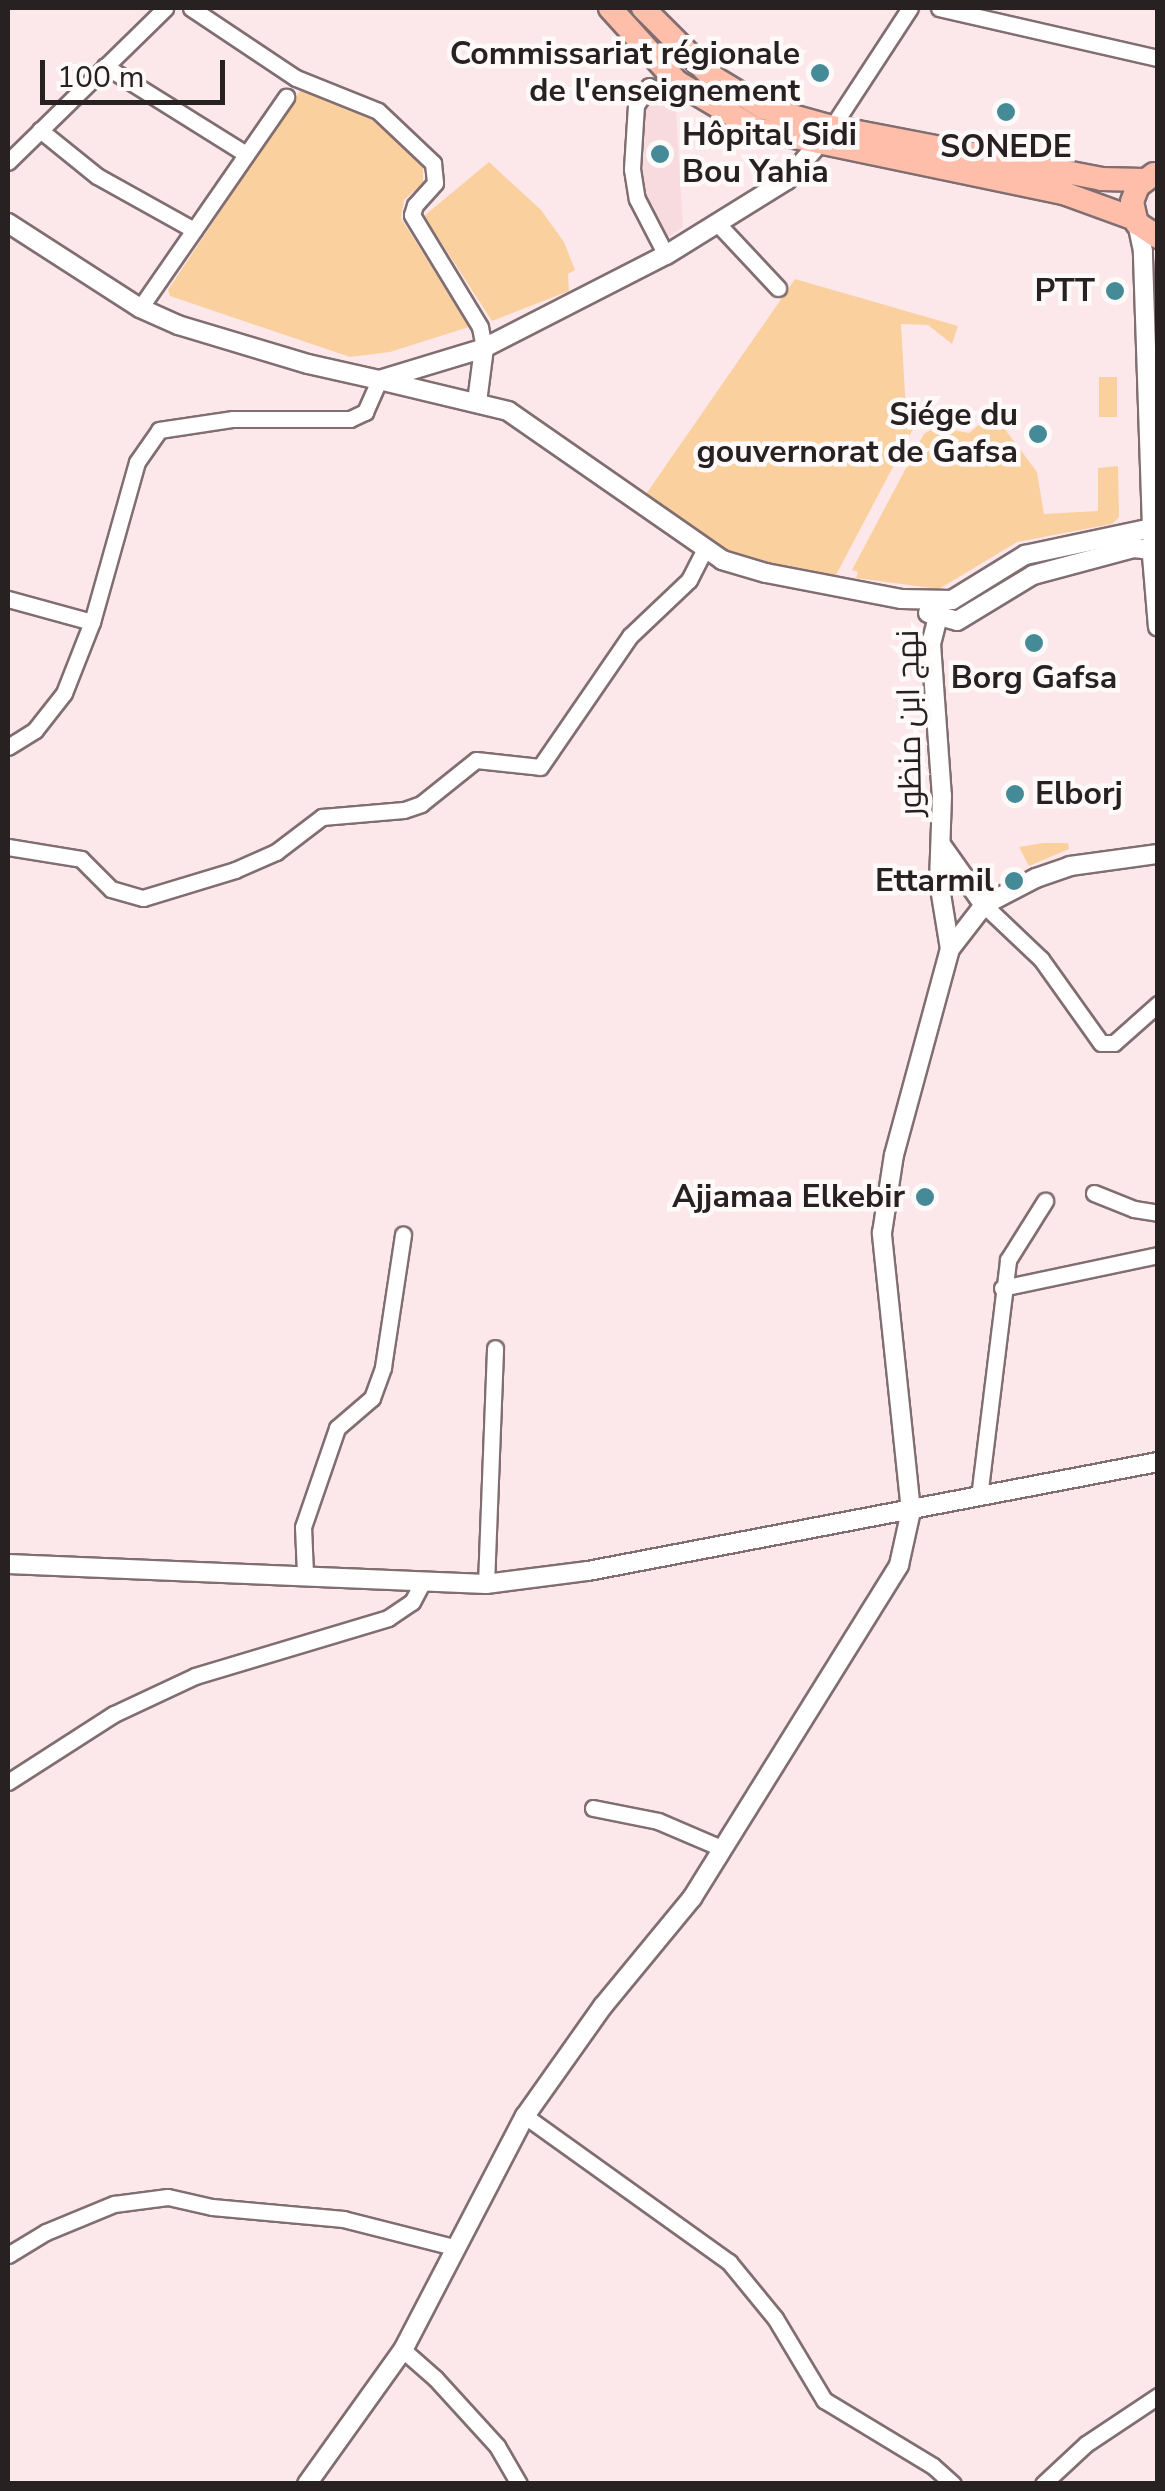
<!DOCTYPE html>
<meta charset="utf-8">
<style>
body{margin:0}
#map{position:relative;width:1165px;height:2491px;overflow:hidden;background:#fce8eb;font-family:"Nunito Sans",Cairo,sans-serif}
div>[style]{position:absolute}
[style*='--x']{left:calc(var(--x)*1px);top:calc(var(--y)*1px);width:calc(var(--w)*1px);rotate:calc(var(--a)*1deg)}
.built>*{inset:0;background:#f8dbdf}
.green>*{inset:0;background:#fbd09f;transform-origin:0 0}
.roads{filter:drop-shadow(2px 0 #806e71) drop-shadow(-2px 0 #806e71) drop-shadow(0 2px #806e71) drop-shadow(0 -2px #806e71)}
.minor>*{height:15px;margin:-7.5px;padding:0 7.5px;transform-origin:7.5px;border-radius:7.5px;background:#fff}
.tertiary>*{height:18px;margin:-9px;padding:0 9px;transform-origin:9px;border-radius:9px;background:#fff}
.primary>*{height:22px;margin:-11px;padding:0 11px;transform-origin:11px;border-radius:11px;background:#febea9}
.dots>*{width:28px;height:28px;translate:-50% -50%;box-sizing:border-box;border:5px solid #fefafa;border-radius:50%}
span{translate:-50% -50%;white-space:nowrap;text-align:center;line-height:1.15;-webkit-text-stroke:9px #fefafa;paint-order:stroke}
.poi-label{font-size:32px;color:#282122;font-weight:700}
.right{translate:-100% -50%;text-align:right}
.left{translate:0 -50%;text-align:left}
.street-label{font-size:32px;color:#282122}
.frame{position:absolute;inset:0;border:10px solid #282122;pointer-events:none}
.scale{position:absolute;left:40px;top:60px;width:185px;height:45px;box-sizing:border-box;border:5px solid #282122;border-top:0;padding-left:12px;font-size:30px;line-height:35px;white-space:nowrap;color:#282122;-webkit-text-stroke:8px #fefafa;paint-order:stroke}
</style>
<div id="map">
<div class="built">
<i style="clip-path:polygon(645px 99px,664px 100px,676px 109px,683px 227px,666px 238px,657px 233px,640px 199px,641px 104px)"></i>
</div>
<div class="green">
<i style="clip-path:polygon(302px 88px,372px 117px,423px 166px,423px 183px,404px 200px,401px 218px,469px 327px,390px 352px,350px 357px,170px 296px,168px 290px)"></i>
<i style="clip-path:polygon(489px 162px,541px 210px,564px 242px,575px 270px,568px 274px,569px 291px,492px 321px,424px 216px)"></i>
<i style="clip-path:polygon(795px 279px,958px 326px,952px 344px,928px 325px,901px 324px,906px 411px,914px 427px,836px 575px,757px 562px,720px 548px,644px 497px)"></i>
<i style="left:1099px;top:377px;width:18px;height:40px"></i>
<i style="clip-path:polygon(980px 424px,994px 429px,1001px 424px,1037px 472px,1044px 514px,1098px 511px,1098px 468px,1118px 466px,1119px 517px,1112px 524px,1017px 542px,939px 589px,856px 578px,858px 572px,852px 570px,924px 434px,935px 427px,969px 433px)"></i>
<i style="clip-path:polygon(1043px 843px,1068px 843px,1069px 849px,1029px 866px,1019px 847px)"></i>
</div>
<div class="roads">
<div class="minor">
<i style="--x:191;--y:8;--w:126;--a:33.7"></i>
<i style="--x:296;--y:78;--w:88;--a:21.9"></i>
<i style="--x:378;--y:111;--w:76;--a:43.4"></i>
<i style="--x:433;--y:163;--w:20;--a:84"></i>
<i style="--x:435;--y:183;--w:30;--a:132"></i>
<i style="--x:415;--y:205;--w:10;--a:107"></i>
<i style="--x:412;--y:215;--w:131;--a:58.7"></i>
<i style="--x:480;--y:327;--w:21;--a:79"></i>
<i style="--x:939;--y:8;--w:225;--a:12.9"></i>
<i style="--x:105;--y:66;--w:166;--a:32"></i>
<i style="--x:649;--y:86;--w:23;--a:124"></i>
<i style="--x:636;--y:105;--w:64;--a:93.6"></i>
<i style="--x:632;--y:169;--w:30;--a:81"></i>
<i style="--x:637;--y:199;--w:63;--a:62.6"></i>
<i style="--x:832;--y:127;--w:142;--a:-56.8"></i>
<i style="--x:40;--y:130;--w:73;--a:38.9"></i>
<i style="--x:97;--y:176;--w:111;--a:29.1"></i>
<i style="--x:8;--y:162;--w:220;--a:-44.4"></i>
<i style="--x:720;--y:226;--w:85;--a:46.9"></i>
<i style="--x:140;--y:308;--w:257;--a:-55.3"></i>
<i style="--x:8;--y:599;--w:87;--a:15.3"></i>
<i style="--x:92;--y:622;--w:166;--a:-74.3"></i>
<i style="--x:137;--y:462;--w:39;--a:-55"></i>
<i style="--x:159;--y:430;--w:75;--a:-8.5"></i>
<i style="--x:233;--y:419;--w:117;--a:0"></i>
<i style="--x:350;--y:419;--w:17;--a:-25"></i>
<i style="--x:365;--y:412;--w:35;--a:-66"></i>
<i style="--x:8;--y:747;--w:32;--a:-32"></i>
<i style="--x:35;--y:730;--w:47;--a:-51.9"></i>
<i style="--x:64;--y:693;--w:76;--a:-68.5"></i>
<i style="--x:8;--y:847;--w:74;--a:9.3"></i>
<i style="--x:81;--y:859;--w:42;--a:45"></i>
<i style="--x:111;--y:889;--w:33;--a:16"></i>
<i style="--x:143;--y:898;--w:96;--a:-16.9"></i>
<i style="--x:235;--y:870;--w:45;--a:-23.7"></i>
<i style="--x:276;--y:852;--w:58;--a:-37.3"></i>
<i style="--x:322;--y:817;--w:82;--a:-4.9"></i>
<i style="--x:404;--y:810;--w:18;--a:-19"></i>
<i style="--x:421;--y:804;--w:70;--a:-38.7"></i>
<i style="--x:476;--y:760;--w:64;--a:6.2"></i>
<i style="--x:540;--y:767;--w:159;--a:-55.5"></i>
<i style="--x:630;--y:636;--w:81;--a:-43.5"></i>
<i style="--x:689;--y:580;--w:33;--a:-63"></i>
<i style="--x:984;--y:905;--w:79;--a:43.5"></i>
<i style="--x:1041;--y:959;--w:103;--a:54.5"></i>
<i style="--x:1101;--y:1043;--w:13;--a:0"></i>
<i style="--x:1114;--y:1043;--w:59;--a:-41.6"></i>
<i style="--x:1094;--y:1193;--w:43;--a:21.8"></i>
<i style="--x:1134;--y:1209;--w:24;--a:9"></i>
<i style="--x:1002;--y:1288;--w:159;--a:-11.9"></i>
<i style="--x:979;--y:1497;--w:239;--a:-83"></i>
<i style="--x:1008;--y:1260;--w:70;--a:-57.9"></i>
<i style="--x:305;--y:1574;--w:47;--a:-92.4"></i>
<i style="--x:303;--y:1527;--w:105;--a:-71"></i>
<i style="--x:337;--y:1428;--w:46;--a:-40.6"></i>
<i style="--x:372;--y:1398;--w:33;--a:-70"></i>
<i style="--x:383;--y:1367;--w:134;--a:-81.4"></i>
<i style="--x:486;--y:1584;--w:236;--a:-87.8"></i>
<i style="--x:8;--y:1782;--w:126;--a:-32.7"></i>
<i style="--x:114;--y:1714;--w:89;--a:-25.1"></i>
<i style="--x:195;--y:1676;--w:202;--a:-16.7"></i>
<i style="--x:388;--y:1618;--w:29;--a:-34"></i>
<i style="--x:412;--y:1602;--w:21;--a:-62"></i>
<i style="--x:593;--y:1808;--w:66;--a:11.3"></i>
<i style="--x:658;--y:1821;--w:69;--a:23.2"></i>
<i style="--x:525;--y:2116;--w:251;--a:35.6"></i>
<i style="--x:729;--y:2262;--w:72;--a:50.6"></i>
<i style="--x:775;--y:2318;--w:96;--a:59.1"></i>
<i style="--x:824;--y:2400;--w:127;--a:31.2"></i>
<i style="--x:933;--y:2466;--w:27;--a:42"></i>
<i style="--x:8;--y:2255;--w:44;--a:-31.2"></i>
<i style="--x:46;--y:2232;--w:74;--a:-22.4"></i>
<i style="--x:114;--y:2204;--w:54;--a:-7.4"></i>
<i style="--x:168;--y:2197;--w:45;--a:12.8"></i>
<i style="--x:212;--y:2207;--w:132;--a:5.2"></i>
<i style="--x:343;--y:2219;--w:114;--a:14.2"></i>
<i style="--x:403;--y:2350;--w:43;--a:41.2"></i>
<i style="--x:435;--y:2378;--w:92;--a:47.6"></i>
<i style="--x:497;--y:2446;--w:44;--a:59.9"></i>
<i style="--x:1043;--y:2484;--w:59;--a:-42.9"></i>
<i style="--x:1086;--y:2444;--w:87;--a:-33.7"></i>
</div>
<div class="tertiary">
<i style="--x:8;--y:223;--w:157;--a:32.8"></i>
<i style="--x:140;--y:308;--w:42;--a:24.1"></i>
<i style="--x:178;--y:325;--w:136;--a:16.7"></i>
<i style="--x:308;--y:364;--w:73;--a:12.7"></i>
<i style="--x:379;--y:380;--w:110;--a:-16.9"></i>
<i style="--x:484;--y:348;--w:204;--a:-27.1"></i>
<i style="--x:666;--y:255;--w:142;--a:-31.8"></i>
<i style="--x:787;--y:180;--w:60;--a:-49.1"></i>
<i style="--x:379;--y:380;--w:133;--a:13.5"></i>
<i style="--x:508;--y:411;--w:261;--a:34.8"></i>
<i style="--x:722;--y:560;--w:46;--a:16.5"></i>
<i style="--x:766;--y:573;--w:137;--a:10.9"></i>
<i style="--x:901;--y:599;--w:51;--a:1.1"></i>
<i style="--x:952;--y:600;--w:86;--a:-31.7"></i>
<i style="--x:1025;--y:555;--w:130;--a:-12"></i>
<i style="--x:1152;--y:528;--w:277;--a:-91.9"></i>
<i style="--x:1143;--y:251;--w:29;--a:-102"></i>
<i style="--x:477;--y:402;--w:54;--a:-82.6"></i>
<i style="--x:1151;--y:544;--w:83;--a:85.2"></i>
<i style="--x:942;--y:601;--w:44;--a:104.3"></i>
<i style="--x:931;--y:644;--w:152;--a:85.9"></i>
<i style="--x:942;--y:796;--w:86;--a:92"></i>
<i style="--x:939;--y:882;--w:68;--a:80.7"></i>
<i style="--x:928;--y:613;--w:30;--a:15"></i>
<i style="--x:957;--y:621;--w:89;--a:-31.2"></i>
<i style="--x:1033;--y:575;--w:105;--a:-15"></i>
<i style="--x:1134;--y:548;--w:24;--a:7"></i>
<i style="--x:942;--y:846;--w:72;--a:54.6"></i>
<i style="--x:8;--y:1564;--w:478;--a:2.4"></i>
<i style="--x:486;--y:1584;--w:103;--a:-7.3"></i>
<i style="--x:588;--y:1571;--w:580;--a:-10.83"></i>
<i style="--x:307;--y:2484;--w:165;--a:-54.4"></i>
<i style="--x:403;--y:2350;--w:264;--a:-62.5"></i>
<i style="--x:525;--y:2116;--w:135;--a:-54.7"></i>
<i style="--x:603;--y:2006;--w:140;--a:-50.5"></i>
<i style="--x:692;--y:1898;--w:392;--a:-58.1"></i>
<i style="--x:899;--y:1565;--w:55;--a:-77.5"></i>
<i style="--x:911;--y:1511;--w:280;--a:-96"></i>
<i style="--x:882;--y:1233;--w:79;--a:-81.3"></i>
<i style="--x:894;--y:1155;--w:213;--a:-74.8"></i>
<i style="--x:950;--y:949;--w:56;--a:-52.3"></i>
<i style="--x:984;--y:905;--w:59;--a:-27.4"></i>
<i style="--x:1036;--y:878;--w:36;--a:-19"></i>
<i style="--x:1070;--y:866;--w:89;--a:-7.8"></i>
</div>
<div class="primary">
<i style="--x:610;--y:8;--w:100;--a:47.8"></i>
<i style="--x:677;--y:82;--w:92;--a:30.7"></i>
<i style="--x:756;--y:129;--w:317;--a:11.8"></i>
<i style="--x:1066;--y:194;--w:73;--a:19.9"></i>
<i style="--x:643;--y:8;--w:96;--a:45"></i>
<i style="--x:711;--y:76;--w:62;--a:31.1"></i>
<i style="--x:764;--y:108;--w:71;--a:15.6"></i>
<i style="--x:832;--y:127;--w:274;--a:10.9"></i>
<i style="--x:1101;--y:179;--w:43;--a:1.3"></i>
<i style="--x:1154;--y:174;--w:20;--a:143"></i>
<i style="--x:1138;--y:186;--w:17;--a:111"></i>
<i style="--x:1132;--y:202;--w:22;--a:77"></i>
<i style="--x:1137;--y:223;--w:25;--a:34"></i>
</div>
</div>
<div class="dots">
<i style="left:820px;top:73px;background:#458a97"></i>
<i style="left:1006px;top:112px;background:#458a97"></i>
<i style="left:660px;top:154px;background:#458a97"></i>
<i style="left:1115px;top:291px;background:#458a97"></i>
<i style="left:1038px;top:434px;background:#458a97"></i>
<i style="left:1034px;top:643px;background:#458a97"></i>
<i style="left:1015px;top:794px;background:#458a97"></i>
<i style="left:1014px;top:881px;background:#458a97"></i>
<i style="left:925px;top:1197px;background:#458a97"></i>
</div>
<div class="poi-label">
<span class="right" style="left:800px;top:73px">Commissariat régionale<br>de l'enseignement</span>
<span class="left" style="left:682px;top:154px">Hôpital Sidi<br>Bou Yahia</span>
<span style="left:1006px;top:147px">SONEDE</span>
<span class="right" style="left:1095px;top:291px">PTT</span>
<span class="right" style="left:1018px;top:434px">Siége du<br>gouvernorat de Gafsa</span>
<span style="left:1034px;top:678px">Borg Gafsa</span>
<span class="left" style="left:1035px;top:794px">Elborj</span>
<span class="right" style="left:994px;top:881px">Ettarmil</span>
<span class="right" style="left:905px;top:1197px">Ajjamaa Elkebir</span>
</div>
<div class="street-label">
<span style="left:910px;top:723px;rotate:-91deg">نهج ابن منظور</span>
</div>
<div class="frame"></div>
<div class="scale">100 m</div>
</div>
